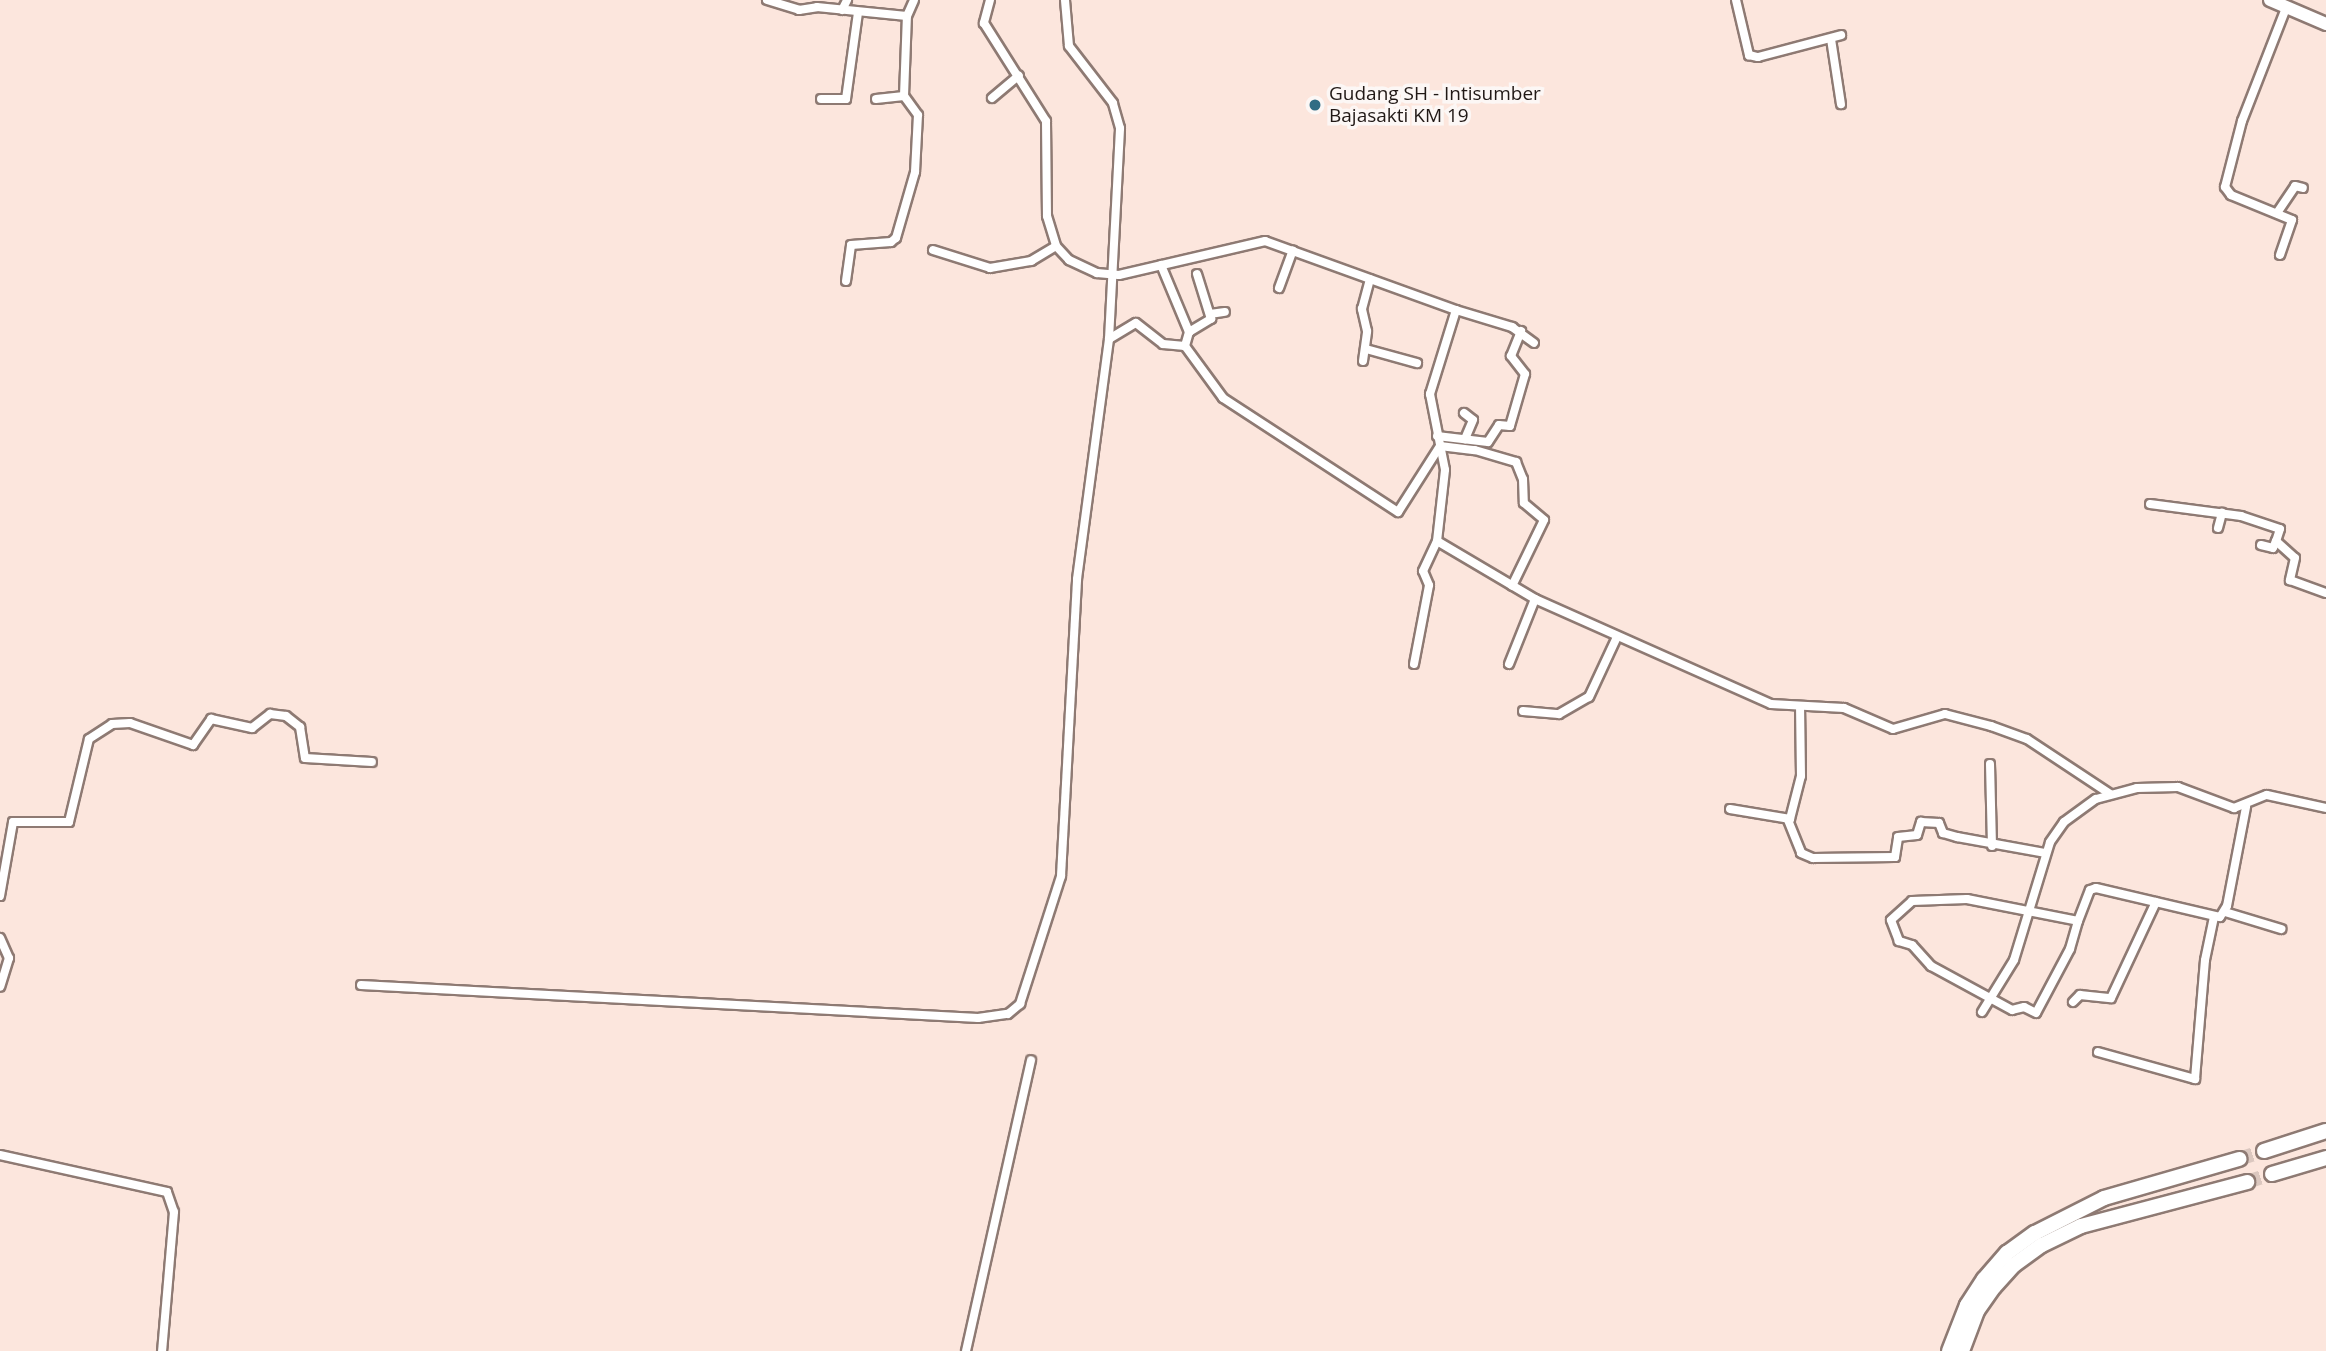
<!DOCTYPE html>
<style>
body{margin:0}
#map{position:relative;width:2326px;height:1351px;overflow:hidden;background:#fce6dd;font-family:"Open Sans",sans-serif}
div>[style]{position:absolute}
[style*='--x']{left:calc(var(--x)*1px);top:calc(var(--y)*1px);width:calc(var(--w)*1px);rotate:calc(var(--a)*1deg)}
.motorway-tunnel>*{height:14px;margin-top:-7px;transform-origin:0;background:repeating-linear-gradient(90deg,#dbc7bf 0 14px,transparent 0 21px)}
.roads{filter:drop-shadow(2px 0 #8e7a73) drop-shadow(-2px 0 #8e7a73) drop-shadow(0 2px #8e7a73) drop-shadow(0 -2px #8e7a73)}
.minor>*{height:8px;margin:-4px;padding:0 4px;transform-origin:4px;border-radius:4px;background:#fff}
.trunk>*{height:12px;margin:-6px;padding:0 6px;transform-origin:6px;border-radius:6px;background:#fff}
.motorway>*{height:14px;margin:-7px;padding:0 7px;transform-origin:7px;border-radius:7px;background:#fff}
.dots>*{width:19px;height:19px;translate:-50% -50%;box-sizing:border-box;border:4px solid #fcf7f5;border-radius:50%}
span{translate:-50% -50%;white-space:nowrap;text-align:center;line-height:1.15;-webkit-text-stroke:7px #fcf7f5;paint-order:stroke}
.poi-label{font-size:19px;color:#201815}
.left{translate:0 -50%;text-align:left}
</style>
<div id="map">
<div class="motorway-tunnel">
<i style="--x:2239;--y:1159;--w:26;--a:-18"></i>
<i style="--x:2247;--y:1182;--w:26;--a:-18"></i>
</div>
<div class="roads">
<div class="minor">
<i style="--x:767;--y:0;--w:34;--a:17"></i>
<i style="--x:799;--y:10;--w:18;--a:-9"></i>
<i style="--x:817;--y:7;--w:90;--a:5.7"></i>
<i style="--x:907;--y:16;--w:17;--a:-66"></i>
<i style="--x:990;--y:0;--w:24;--a:105"></i>
<i style="--x:984;--y:23;--w:116;--a:57.7"></i>
<i style="--x:1046;--y:121;--w:95;--a:89.4"></i>
<i style="--x:1047;--y:216;--w:31;--a:73"></i>
<i style="--x:1056;--y:246;--w:19;--a:47"></i>
<i style="--x:1069;--y:260;--w:31;--a:25"></i>
<i style="--x:1097;--y:273;--w:22;--a:5"></i>
<i style="--x:1119;--y:275;--w:150;--a:-13.1"></i>
<i style="--x:1265;--y:241;--w:203;--a:19.9"></i>
<i style="--x:1456;--y:310;--w:88;--a:107.2"></i>
<i style="--x:1430;--y:394;--w:77;--a:78.8"></i>
<i style="--x:1445;--y:470;--w:71;--a:96.4"></i>
<i style="--x:1437;--y:541;--w:114;--a:30.6"></i>
<i style="--x:1535;--y:599;--w:258;--a:24"></i>
<i style="--x:1771;--y:704;--w:73;--a:3.1"></i>
<i style="--x:1844;--y:708;--w:53;--a:23.2"></i>
<i style="--x:1893;--y:729;--w:54;--a:-16.1"></i>
<i style="--x:1945;--y:714;--w:48;--a:14.6"></i>
<i style="--x:1991;--y:726;--w:38;--a:20"></i>
<i style="--x:2027;--y:739;--w:100;--a:33.5"></i>
<i style="--x:1736;--y:0;--w:57;--a:76.7"></i>
<i style="--x:1749;--y:55;--w:9;--a:13"></i>
<i style="--x:1758;--y:57;--w:86;--a:-14.8"></i>
<i style="--x:842;--y:10;--w:11;--a:-63"></i>
<i style="--x:1831;--y:39;--w:66;--a:81.3"></i>
<i style="--x:992;--y:98;--w:35;--a:-40"></i>
<i style="--x:821;--y:99;--w:25;--a:0"></i>
<i style="--x:846;--y:99;--w:88;--a:-82.1"></i>
<i style="--x:876;--y:99;--w:28;--a:-6"></i>
<i style="--x:2277;--y:213;--w:32;--a:-56"></i>
<i style="--x:2295;--y:186;--w:8;--a:14"></i>
<i style="--x:933;--y:250;--w:60;--a:17.5"></i>
<i style="--x:990;--y:268;--w:42;--a:-9.7"></i>
<i style="--x:1031;--y:261;--w:29;--a:-31"></i>
<i style="--x:2280;--y:255;--w:37;--a:-71"></i>
<i style="--x:2292;--y:220;--w:66;--a:-157.7"></i>
<i style="--x:2231;--y:195;--w:10;--a:-127"></i>
<i style="--x:2225;--y:187;--w:68;--a:-75.6"></i>
<i style="--x:2242;--y:121;--w:121;--a:-68.7"></i>
<i style="--x:1161;--y:265;--w:73;--a:67.3"></i>
<i style="--x:1189;--y:332;--w:15;--a:106"></i>
<i style="--x:1185;--y:346;--w:64;--a:53.8"></i>
<i style="--x:1223;--y:398;--w:209;--a:33.1"></i>
<i style="--x:1398;--y:512;--w:78;--a:-57.5"></i>
<i style="--x:1440;--y:446;--w:35;--a:7"></i>
<i style="--x:1475;--y:450;--w:43;--a:16.3"></i>
<i style="--x:1516;--y:462;--w:18;--a:68"></i>
<i style="--x:1523;--y:479;--w:24;--a:88"></i>
<i style="--x:1524;--y:503;--w:26;--a:40"></i>
<i style="--x:1544;--y:520;--w:73;--a:115.9"></i>
<i style="--x:846;--y:281;--w:36;--a:-82"></i>
<i style="--x:851;--y:245;--w:40;--a:-4.3"></i>
<i style="--x:891;--y:242;--w:6;--a:-39"></i>
<i style="--x:896;--y:238;--w:69;--a:-73.9"></i>
<i style="--x:915;--y:172;--w:57;--a:-87"></i>
<i style="--x:918;--y:115;--w:24;--a:-126"></i>
<i style="--x:904;--y:96;--w:80;--a:-87.9"></i>
<i style="--x:1279;--y:288;--w:40;--a:-69.8"></i>
<i style="--x:1456;--y:310;--w:59;--a:16.9"></i>
<i style="--x:1512;--y:327;--w:27;--a:36"></i>
<i style="--x:1210;--y:314;--w:15;--a:-8"></i>
<i style="--x:1189;--y:332;--w:26;--a:-31"></i>
<i style="--x:1211;--y:319;--w:47;--a:-107.3"></i>
<i style="--x:1109;--y:339;--w:31;--a:-31"></i>
<i style="--x:1136;--y:323;--w:34;--a:38"></i>
<i style="--x:1163;--y:344;--w:22;--a:5"></i>
<i style="--x:1366;--y:349;--w:53;--a:15.4"></i>
<i style="--x:1363;--y:361;--w:30;--a:-82"></i>
<i style="--x:1367;--y:331;--w:23;--a:-103"></i>
<i style="--x:1362;--y:309;--w:31;--a:-75"></i>
<i style="--x:1464;--y:413;--w:11;--a:38"></i>
<i style="--x:1473;--y:420;--w:21;--a:113"></i>
<i style="--x:1437;--y:436;--w:51;--a:6.7"></i>
<i style="--x:1488;--y:442;--w:20;--a:-57"></i>
<i style="--x:1499;--y:425;--w:11;--a:5"></i>
<i style="--x:1510;--y:426;--w:54;--a:-73.9"></i>
<i style="--x:1525;--y:374;--w:23;--a:-128"></i>
<i style="--x:1511;--y:356;--w:27;--a:-68"></i>
<i style="--x:2150;--y:504;--w:92;--a:7.5"></i>
<i style="--x:2241;--y:516;--w:41;--a:18.4"></i>
<i style="--x:2280;--y:529;--w:13;--a:108"></i>
<i style="--x:2276;--y:541;--w:25;--a:42"></i>
<i style="--x:2295;--y:558;--w:23;--a:103"></i>
<i style="--x:2290;--y:580;--w:38;--a:20"></i>
<i style="--x:2218;--y:528;--w:16;--a:-75"></i>
<i style="--x:2261;--y:545;--w:12;--a:14"></i>
<i style="--x:2273;--y:548;--w:8;--a:-67"></i>
<i style="--x:1414;--y:664;--w:80;--a:-79.2"></i>
<i style="--x:1429;--y:585;--w:15;--a:-113"></i>
<i style="--x:1423;--y:571;--w:33;--a:-65"></i>
<i style="--x:1509;--y:664;--w:70;--a:-68.2"></i>
<i style="--x:1523;--y:711;--w:36;--a:5"></i>
<i style="--x:1559;--y:714;--w:34;--a:-30"></i>
<i style="--x:1589;--y:697;--w:66;--a:-65"></i>
<i style="--x:1990;--y:764;--w:82;--a:88.6"></i>
<i style="--x:1730;--y:809;--w:61;--a:9.5"></i>
<i style="--x:1790;--y:819;--w:44;--a:-75.7"></i>
<i style="--x:1801;--y:776;--w:69;--a:-90.8"></i>
<i style="--x:1788;--y:820;--w:35;--a:68"></i>
<i style="--x:1801;--y:853;--w:13;--a:23"></i>
<i style="--x:1813;--y:858;--w:82;--a:-0.7"></i>
<i style="--x:1895;--y:857;--w:20;--a:-81"></i>
<i style="--x:1898;--y:837;--w:19;--a:-6"></i>
<i style="--x:1917;--y:835;--w:14;--a:-73"></i>
<i style="--x:1921;--y:822;--w:18;--a:3"></i>
<i style="--x:1939;--y:823;--w:11;--a:68"></i>
<i style="--x:1943;--y:833;--w:15;--a:16"></i>
<i style="--x:1957;--y:837;--w:89;--a:10.3"></i>
<i style="--x:0;--y:896;--w:75;--a:-80"></i>
<i style="--x:13;--y:822;--w:56;--a:0"></i>
<i style="--x:69;--y:822;--w:85;--a:-76.5"></i>
<i style="--x:89;--y:739;--w:27;--a:-33"></i>
<i style="--x:112;--y:724;--w:18;--a:-3"></i>
<i style="--x:130;--y:723;--w:67;--a:19.2"></i>
<i style="--x:193;--y:745;--w:32;--a:-55"></i>
<i style="--x:211;--y:719;--w:42;--a:12.4"></i>
<i style="--x:252;--y:728;--w:23;--a:-38"></i>
<i style="--x:270;--y:714;--w:16;--a:7"></i>
<i style="--x:286;--y:716;--w:18;--a:38"></i>
<i style="--x:300;--y:727;--w:31;--a:81"></i>
<i style="--x:305;--y:758;--w:67;--a:3.4"></i>
<i style="--x:2225;--y:912;--w:59;--a:16.9"></i>
<i style="--x:2078;--y:921;--w:29;--a:106"></i>
<i style="--x:2070;--y:949;--w:72;--a:118"></i>
<i style="--x:2036;--y:1013;--w:13;--a:-153"></i>
<i style="--x:2024;--y:1007;--w:12;--a:166"></i>
<i style="--x:2012;--y:1010;--w:92;--a:-151.5"></i>
<i style="--x:1931;--y:966;--w:28;--a:-132"></i>
<i style="--x:1912;--y:945;--w:14;--a:-163"></i>
<i style="--x:1899;--y:941;--w:22;--a:-111"></i>
<i style="--x:1891;--y:920;--w:28;--a:-42"></i>
<i style="--x:1912;--y:901;--w:55;--a:-2.1"></i>
<i style="--x:1967;--y:899;--w:113;--a:11.2"></i>
<i style="--x:2078;--y:921;--w:33;--a:-69"></i>
<i style="--x:2090;--y:890;--w:6;--a:-18"></i>
<i style="--x:2096;--y:888;--w:127;--a:13.2"></i>
<i style="--x:2220;--y:917;--w:13;--a:-58"></i>
<i style="--x:2227;--y:906;--w:101;--a:-79.1"></i>
<i style="--x:0;--y:938;--w:22;--a:66"></i>
<i style="--x:9;--y:958;--w:30;--a:107"></i>
<i style="--x:361;--y:985;--w:618;--a:3.06"></i>
<i style="--x:978;--y:1018;--w:30;--a:-8"></i>
<i style="--x:1008;--y:1014;--w:16;--a:-40"></i>
<i style="--x:1020;--y:1004;--w:134;--a:-72.2"></i>
<i style="--x:1061;--y:876;--w:297;--a:-86.9"></i>
<i style="--x:1077;--y:579;--w:242;--a:-82.4"></i>
<i style="--x:1109;--y:339;--w:211;--a:-87"></i>
<i style="--x:1120;--y:128;--w:26;--a:-106"></i>
<i style="--x:1113;--y:103;--w:72;--a:-127.7"></i>
<i style="--x:1069;--y:46;--w:46;--a:-95"></i>
<i style="--x:2073;--y:1002;--w:10;--a:-45"></i>
<i style="--x:2080;--y:995;--w:31;--a:6"></i>
<i style="--x:2111;--y:998;--w:106;--a:-64.9"></i>
<i style="--x:1982;--y:1012;--w:61;--a:-58.4"></i>
<i style="--x:2014;--y:960;--w:123;--a:-73"></i>
<i style="--x:2050;--y:842;--w:24;--a:-55"></i>
<i style="--x:2064;--y:822;--w:39;--a:-36"></i>
<i style="--x:2096;--y:799;--w:42;--a:-15"></i>
<i style="--x:2137;--y:788;--w:41;--a:-1.4"></i>
<i style="--x:2178;--y:787;--w:60;--a:20.6"></i>
<i style="--x:2234;--y:808;--w:35;--a:-22"></i>
<i style="--x:2267;--y:795;--w:60;--a:12.4"></i>
<i style="--x:2098;--y:1052;--w:101;--a:15.6"></i>
<i style="--x:2195;--y:1079;--w:119;--a:-85.2"></i>
<i style="--x:2205;--y:960;--w:44;--a:-78.2"></i>
<i style="--x:0;--y:1155;--w:171;--a:12.5"></i>
<i style="--x:167;--y:1192;--w:21;--a:71"></i>
<i style="--x:174;--y:1212;--w:140;--a:94.9"></i>
<i style="--x:966;--y:1351;--w:298;--a:-77.4"></i>
</div>
<div class="trunk">
<i style="--x:2270;--y:0;--w:61;--a:23.2"></i>
</div>
<div class="motorway">
<i style="--x:2264;--y:1151;--w:65;--a:-17.9"></i>
<i style="--x:2272;--y:1174;--w:56;--a:-16.5"></i>
<i style="--x:1949;--y:1351;--w:49;--a:-68.6"></i>
<i style="--x:1967;--y:1305;--w:31;--a:-57"></i>
<i style="--x:1984;--y:1279;--w:35;--a:-49"></i>
<i style="--x:2007;--y:1253;--w:34;--a:-36"></i>
<i style="--x:2035;--y:1233;--w:77;--a:-26.9"></i>
<i style="--x:2104;--y:1198;--w:141;--a:-16.1"></i>
<i style="--x:1962;--y:1351;--w:43;--a:-69.4"></i>
<i style="--x:1977;--y:1311;--w:29;--a:-55"></i>
<i style="--x:1994;--y:1287;--w:30;--a:-48"></i>
<i style="--x:2014;--y:1265;--w:34;--a:-36"></i>
<i style="--x:2042;--y:1245;--w:43;--a:-26"></i>
<i style="--x:2081;--y:1226;--w:172;--a:-14.8"></i>
</div>
</div>
<div class="dots">
<i style="left:1315px;top:105px;background:#316c84"></i>
</div>
<div class="poi-label">
<span class="left" style="left:1329px;top:105px">Gudang SH - Intisumber<br>Bajasakti KM 19</span>
</div>
</div>
